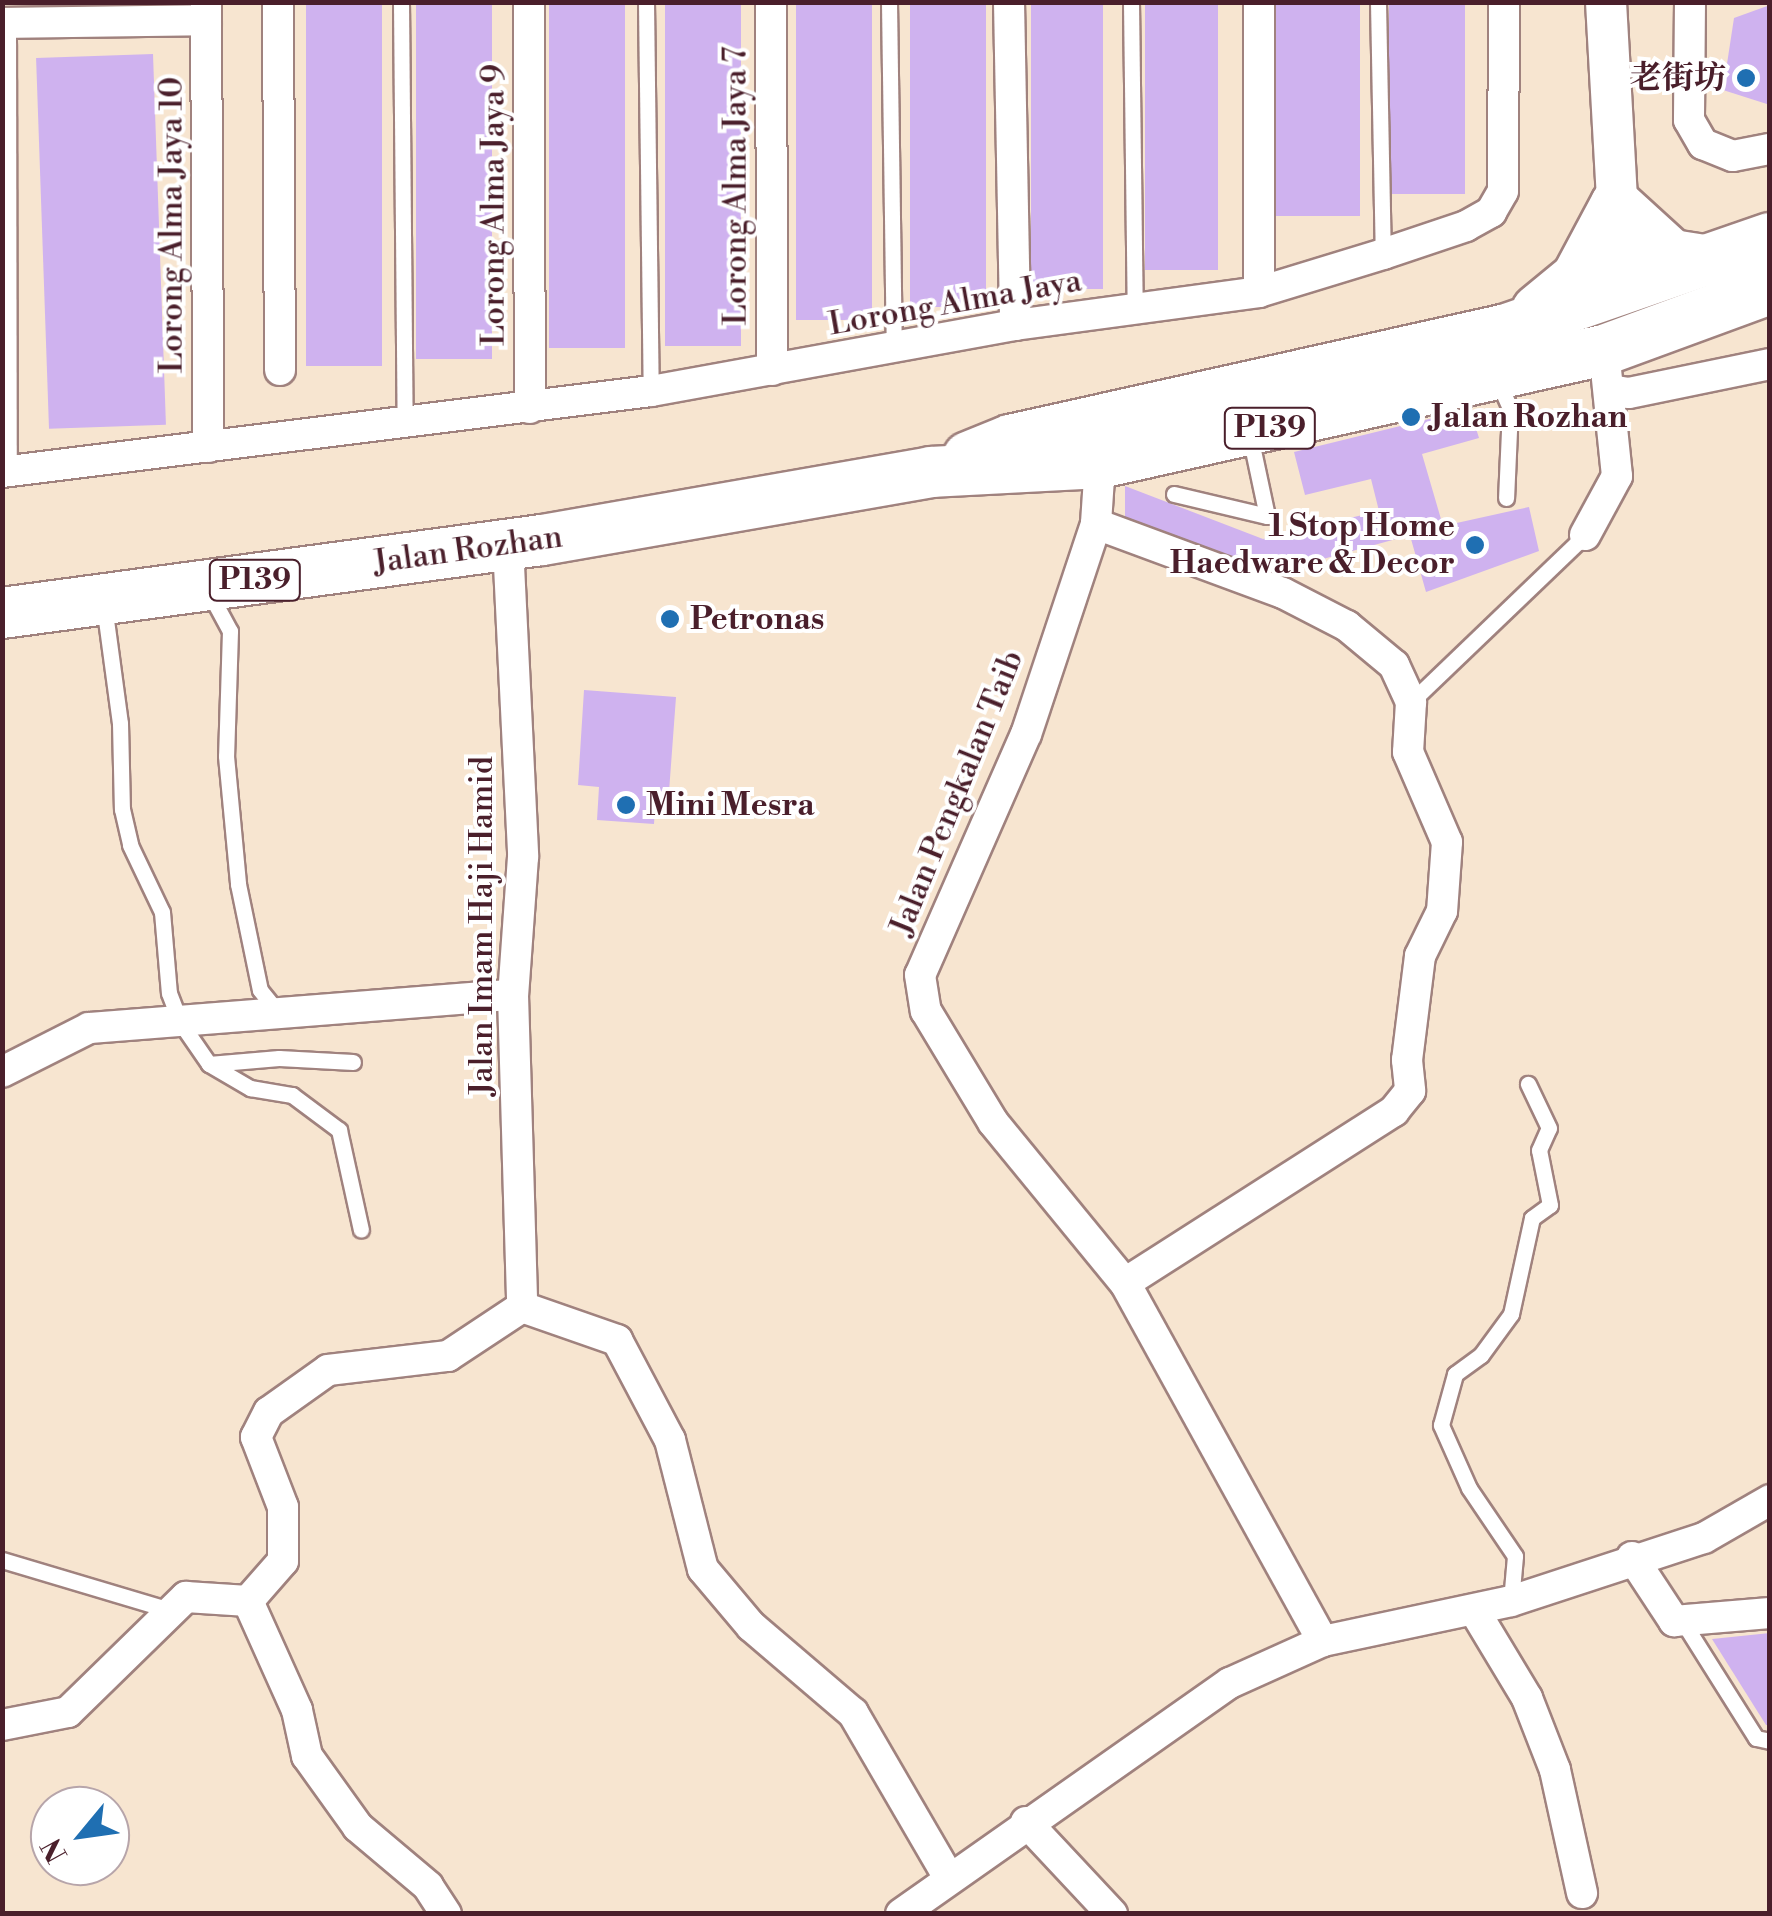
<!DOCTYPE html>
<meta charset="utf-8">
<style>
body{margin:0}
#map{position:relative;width:1772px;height:1916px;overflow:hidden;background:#f7e5d0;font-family:"Libre Bodoni","Noto Serif SC",serif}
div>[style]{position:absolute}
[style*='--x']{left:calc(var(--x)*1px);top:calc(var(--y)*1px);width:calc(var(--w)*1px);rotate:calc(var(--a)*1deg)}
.building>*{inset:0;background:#cfb2ef;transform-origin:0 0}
.roads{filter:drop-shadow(2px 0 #a0827e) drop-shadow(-2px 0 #a0827e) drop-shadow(0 2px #a0827e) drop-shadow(0 -2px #a0827e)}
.service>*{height:15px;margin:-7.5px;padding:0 7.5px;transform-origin:7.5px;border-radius:7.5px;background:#fff}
.minor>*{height:30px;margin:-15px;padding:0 15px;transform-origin:15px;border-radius:15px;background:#fff}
.tertiary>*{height:40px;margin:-20px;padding:0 20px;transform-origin:20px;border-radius:20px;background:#fff}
.primary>*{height:50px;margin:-25px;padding:0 25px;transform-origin:25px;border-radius:25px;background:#fff}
.dots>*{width:28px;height:28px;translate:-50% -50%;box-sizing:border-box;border:5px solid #fff;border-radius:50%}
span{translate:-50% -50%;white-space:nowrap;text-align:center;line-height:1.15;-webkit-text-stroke:8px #fff;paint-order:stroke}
.shield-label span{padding:2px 8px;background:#fff;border:2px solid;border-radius:8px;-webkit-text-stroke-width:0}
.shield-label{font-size:30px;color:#4a1f2b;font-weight:700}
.poi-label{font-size:32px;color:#4a1f2b;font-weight:700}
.right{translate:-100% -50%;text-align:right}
.left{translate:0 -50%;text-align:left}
.street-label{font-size:32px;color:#4a1f2b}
.frame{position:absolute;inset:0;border:5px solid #4a1f2b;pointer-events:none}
.north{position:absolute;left:30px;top:1786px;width:100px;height:100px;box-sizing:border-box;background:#fff;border:2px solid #b7a5aa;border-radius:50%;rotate:241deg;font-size:28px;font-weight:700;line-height:40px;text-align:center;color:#4a1f2b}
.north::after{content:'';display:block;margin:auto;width:35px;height:45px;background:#1f6fb2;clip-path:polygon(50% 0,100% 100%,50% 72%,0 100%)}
</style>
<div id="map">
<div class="building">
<i style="left:306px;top:2px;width:76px;height:364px"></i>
<i style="left:416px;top:2px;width:76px;height:357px"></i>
<i style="left:549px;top:2px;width:76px;height:346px"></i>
<i style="left:665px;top:2px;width:76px;height:344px"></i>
<i style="left:796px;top:2px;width:76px;height:318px"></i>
<i style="left:910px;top:2px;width:76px;height:305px"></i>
<i style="left:1031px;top:2px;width:72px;height:287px"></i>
<i style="left:1145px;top:2px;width:73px;height:268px"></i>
<i style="left:1276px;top:2px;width:84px;height:214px"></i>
<i style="left:1389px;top:2px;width:76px;height:192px"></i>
<i style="clip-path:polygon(1770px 5px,1770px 105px,1723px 90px,1734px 18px)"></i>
<i style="left:153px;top:54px;width:371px;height:117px;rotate:88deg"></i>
<i style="clip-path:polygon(1470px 409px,1479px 438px,1422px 454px,1443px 526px,1529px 507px,1539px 551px,1426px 592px,1411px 539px,1440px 527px,1257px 577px,1125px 521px,1125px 486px,1263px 539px,1379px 511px,1371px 479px,1305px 495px,1294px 452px)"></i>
<i style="clip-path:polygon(584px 690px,676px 697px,669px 792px,656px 791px,654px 824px,597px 820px,599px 787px,578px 785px)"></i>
<i style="clip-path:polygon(1770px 1633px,1770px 1725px,1766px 1725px,1712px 1639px)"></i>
</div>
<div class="roads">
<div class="service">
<i style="--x:401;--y:2;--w:423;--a:89.5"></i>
<i style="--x:646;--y:2;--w:389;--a:89.3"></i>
<i style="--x:889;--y:2;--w:348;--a:89.2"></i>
<i style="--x:1131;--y:2;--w:308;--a:89.3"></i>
<i style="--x:1378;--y:2;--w:252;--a:88.9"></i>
<i style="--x:8;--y:23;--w:448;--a:89.9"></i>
<i style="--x:1497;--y:379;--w:32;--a:66"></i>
<i style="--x:1510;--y:408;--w:90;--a:92.5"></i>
<i style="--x:1174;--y:494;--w:96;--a:13.3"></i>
<i style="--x:1267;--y:516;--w:82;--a:-102"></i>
<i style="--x:210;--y:594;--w:42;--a:61.6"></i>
<i style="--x:230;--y:631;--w:125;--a:91.8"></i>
<i style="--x:226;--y:756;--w:129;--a:84.6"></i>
<i style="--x:238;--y:884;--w:108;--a:78.3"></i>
<i style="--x:260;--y:990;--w:28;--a:51"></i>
<i style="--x:104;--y:605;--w:119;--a:82.3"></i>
<i style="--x:120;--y:723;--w:86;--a:88.7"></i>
<i style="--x:122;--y:809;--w:37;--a:77"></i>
<i style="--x:130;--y:845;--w:74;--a:64.5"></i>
<i style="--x:162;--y:912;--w:81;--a:85.1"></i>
<i style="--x:169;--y:993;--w:31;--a:69"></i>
<i style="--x:180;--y:1022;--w:51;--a:55.4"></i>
<i style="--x:209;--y:1064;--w:48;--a:30.3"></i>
<i style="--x:250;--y:1088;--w:43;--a:9.5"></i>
<i style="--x:292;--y:1095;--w:59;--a:36.7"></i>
<i style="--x:339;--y:1130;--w:102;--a:77.6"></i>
<i style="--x:1411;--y:702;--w:241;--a:-43.8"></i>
<i style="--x:209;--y:1064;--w:70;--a:-4.9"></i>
<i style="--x:279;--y:1058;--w:74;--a:3.1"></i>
<i style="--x:2;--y:1560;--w:171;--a:16.6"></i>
<i style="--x:1511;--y:1601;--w:45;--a:-84.9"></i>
<i style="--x:1515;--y:1556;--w:82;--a:-124.1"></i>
<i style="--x:1469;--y:1488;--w:69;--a:-114"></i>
<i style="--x:1441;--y:1425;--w:53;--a:-74.6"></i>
<i style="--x:1455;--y:1374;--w:32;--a:-36"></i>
<i style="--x:1481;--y:1355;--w:51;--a:-53.8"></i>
<i style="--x:1511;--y:1314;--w:98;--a:-77.7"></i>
<i style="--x:1532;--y:1218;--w:22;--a:-36"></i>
<i style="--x:1550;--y:1205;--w:56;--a:-101.3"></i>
<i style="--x:1539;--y:1150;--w:24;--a:-66"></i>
<i style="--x:1549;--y:1128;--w:49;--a:-115.5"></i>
<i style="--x:1683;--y:1622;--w:137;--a:57.8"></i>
<i style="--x:1756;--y:1738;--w:14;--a:12"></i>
</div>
<div class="minor">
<i style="--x:206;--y:2;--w:445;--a:89.7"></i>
<i style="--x:278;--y:2;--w:368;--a:89.7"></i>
<i style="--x:529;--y:2;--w:406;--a:89.9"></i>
<i style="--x:771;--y:2;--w:368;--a:89.8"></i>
<i style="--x:1009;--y:2;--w:323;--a:88.9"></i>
<i style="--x:1690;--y:2;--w:118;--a:90.5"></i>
<i style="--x:1689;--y:120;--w:28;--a:60"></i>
<i style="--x:1703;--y:144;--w:32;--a:22"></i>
<i style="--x:1733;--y:156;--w:38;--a:-11"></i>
<i style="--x:2;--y:23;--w:204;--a:-0.8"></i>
<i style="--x:1259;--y:292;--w:290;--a:-90"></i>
<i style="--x:1610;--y:390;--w:19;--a:9"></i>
<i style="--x:1629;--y:393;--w:144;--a:-11.6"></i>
<i style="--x:1100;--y:463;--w:61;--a:93.8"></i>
<i style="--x:1096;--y:524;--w:221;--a:108.4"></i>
<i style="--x:1026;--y:734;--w:263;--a:113.7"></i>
<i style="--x:920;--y:975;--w:36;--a:81"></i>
<i style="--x:926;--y:1011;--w:130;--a:58.9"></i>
<i style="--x:993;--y:1122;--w:208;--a:50.7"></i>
<i style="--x:1125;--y:1283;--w:409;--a:61.1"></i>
<i style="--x:2;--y:472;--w:654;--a:-7.11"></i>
<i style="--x:651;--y:391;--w:370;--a:-10.3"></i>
<i style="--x:1015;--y:325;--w:246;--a:-7.7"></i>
<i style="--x:1259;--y:292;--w:130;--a:-17"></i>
<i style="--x:1383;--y:254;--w:88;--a:-18.6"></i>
<i style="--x:1466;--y:226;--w:29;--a:-29"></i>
<i style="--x:1491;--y:212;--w:24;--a:-60"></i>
<i style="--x:1503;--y:191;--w:189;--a:-89.7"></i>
<i style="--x:1096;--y:524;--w:199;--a:20.3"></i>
<i style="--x:1283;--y:593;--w:72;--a:27.3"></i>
<i style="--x:1347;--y:626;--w:61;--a:39.7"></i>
<i style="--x:1394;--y:665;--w:41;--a:65.3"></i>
<i style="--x:1411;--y:702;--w:50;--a:93.4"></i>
<i style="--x:1408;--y:752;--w:98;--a:66.6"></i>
<i style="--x:1447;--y:842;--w:69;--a:94.1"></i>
<i style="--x:1442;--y:911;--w:50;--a:116.1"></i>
<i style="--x:1420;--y:956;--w:105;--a:97.1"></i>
<i style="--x:1407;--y:1060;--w:31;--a:84"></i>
<i style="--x:1410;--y:1091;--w:26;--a:129"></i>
<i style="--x:1394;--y:1111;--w:319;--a:147.4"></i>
<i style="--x:1585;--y:535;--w:67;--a:-61.5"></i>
<i style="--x:1617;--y:476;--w:127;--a:-95.9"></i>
<i style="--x:508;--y:545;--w:312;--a:87.2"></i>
<i style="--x:523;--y:857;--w:138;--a:94.1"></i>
<i style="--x:513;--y:995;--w:312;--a:88.3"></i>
<i style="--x:2;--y:1072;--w:97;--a:-26.8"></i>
<i style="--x:89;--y:1028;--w:425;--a:-4.5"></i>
<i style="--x:522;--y:1307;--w:101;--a:19.2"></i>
<i style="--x:617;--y:1340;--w:113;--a:62.1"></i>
<i style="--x:670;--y:1440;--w:133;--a:75.7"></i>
<i style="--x:703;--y:1569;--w:75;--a:49.9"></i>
<i style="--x:751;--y:1626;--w:134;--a:40.5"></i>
<i style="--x:853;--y:1713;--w:191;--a:59.8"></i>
<i style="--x:1632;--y:1557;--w:77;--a:56.7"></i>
<i style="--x:1674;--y:1621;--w:96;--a:-4.8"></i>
<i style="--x:1474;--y:1610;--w:103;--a:58.9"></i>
<i style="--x:1527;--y:1698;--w:77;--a:68.7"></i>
<i style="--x:1555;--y:1770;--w:126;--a:77.6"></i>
<i style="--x:2;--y:1725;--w:67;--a:-11.1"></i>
<i style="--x:68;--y:1712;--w:165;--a:-44.3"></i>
<i style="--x:186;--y:1597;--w:62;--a:3.7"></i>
<i style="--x:1026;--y:1822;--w:126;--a:46.9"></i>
<i style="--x:446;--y:1914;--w:33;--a:-123"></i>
<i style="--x:428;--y:1886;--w:92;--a:-139.9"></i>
<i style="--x:358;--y:1827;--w:87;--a:-125.7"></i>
<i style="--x:307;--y:1756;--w:47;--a:-102.3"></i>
<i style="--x:297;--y:1710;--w:120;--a:-114.2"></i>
<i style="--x:248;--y:1601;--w:53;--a:-48.8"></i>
<i style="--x:283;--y:1561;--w:54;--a:-90"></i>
<i style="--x:283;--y:1507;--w:75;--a:-111.1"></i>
<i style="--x:256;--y:1437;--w:28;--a:-63"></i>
<i style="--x:269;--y:1412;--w:72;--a:-35.4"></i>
<i style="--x:328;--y:1370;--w:121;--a:-6.7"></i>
<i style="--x:448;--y:1356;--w:89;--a:-33.5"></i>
<i style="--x:901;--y:1914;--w:402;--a:-35.1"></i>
<i style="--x:1230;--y:1683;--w:102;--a:-24.3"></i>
<i style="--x:1323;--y:1641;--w:192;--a:-12"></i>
<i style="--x:1511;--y:1601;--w:203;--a:-18.1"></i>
<i style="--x:1704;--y:1538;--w:76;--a:-29.9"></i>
</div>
<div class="tertiary">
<i style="--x:1606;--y:2;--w:288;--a:86.8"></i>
</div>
<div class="primary">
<i style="--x:1537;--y:310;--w:52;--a:-39.5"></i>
<i style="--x:1577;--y:277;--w:83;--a:-61.9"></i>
<i style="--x:1616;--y:204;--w:76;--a:42.3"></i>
<i style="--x:1672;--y:255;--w:37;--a:9"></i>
<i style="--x:968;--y:457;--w:45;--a:-22"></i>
<i style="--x:1010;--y:440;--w:509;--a:-12.59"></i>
<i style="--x:1507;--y:329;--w:278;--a:-19.1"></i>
<i style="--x:2;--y:613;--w:545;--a:-7.7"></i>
<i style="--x:542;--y:540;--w:395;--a:-9.9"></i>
<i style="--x:931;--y:472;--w:169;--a:-3"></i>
<i style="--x:1100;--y:463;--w:517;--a:-12.64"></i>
<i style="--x:1604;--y:350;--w:177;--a:-20.2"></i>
</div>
</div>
<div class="dots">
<i style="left:1746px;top:78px;background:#1f6fb2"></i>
<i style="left:1411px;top:417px;background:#1f6fb2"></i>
<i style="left:1475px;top:545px;background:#1f6fb2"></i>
<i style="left:670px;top:619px;background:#1f6fb2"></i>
<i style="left:626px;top:805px;background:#1f6fb2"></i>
</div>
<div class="shield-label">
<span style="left:1270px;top:428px">P139</span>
<span style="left:255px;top:580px">P139</span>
</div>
<div class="poi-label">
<span class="right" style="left:1726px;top:78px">老街坊</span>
<span class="left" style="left:1431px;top:417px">Jalan Rozhan</span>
<span class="right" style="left:1455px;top:545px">1 Stop Home<br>Haedware &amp; Decor</span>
<span class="left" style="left:690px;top:619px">Petronas</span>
<span class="left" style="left:646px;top:805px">Mini Mesra</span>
</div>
<div class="street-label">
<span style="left:736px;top:186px;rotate:-90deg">Lorong Alma Jaya 7</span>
<span style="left:494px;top:205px;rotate:-90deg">Lorong Alma Jaya 9</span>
<span style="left:172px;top:225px;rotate:-90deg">Lorong Alma Jaya 10</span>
<span style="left:955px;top:303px;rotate:-10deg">Lorong Alma Jaya</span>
<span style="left:468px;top:550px;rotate:-8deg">Jalan Rozhan</span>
<span style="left:957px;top:793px;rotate:-68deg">Jalan Pengkalan Taib</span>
<span style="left:482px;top:926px;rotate:-90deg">Jalan Imam Haji Hamid</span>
</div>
<div class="frame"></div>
<div class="north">N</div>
</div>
